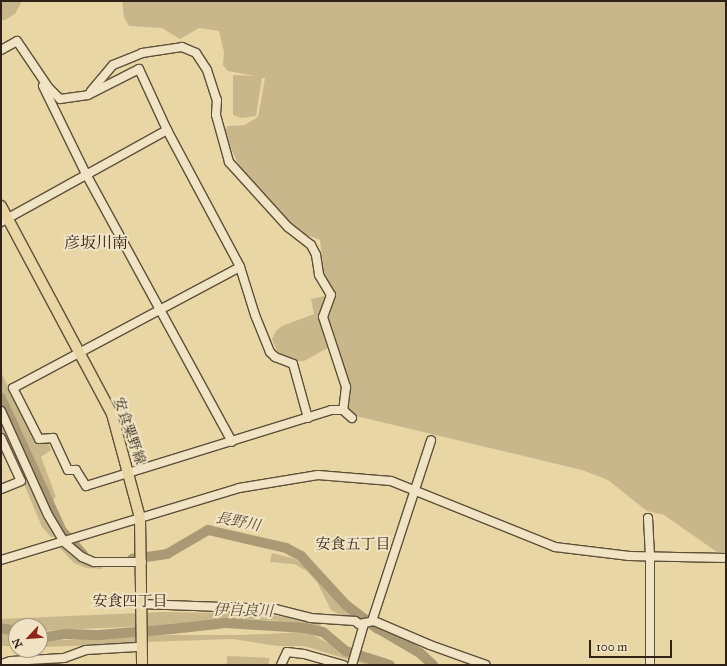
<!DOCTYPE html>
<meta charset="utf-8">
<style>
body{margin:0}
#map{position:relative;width:727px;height:666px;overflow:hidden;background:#e8d6a4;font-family:"IM FELL Great Primer","Noto Serif JP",serif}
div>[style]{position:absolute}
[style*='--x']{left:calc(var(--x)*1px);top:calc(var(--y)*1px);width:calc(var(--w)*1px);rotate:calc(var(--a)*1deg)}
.green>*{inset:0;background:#c9b78c}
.river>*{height:10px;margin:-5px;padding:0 5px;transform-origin:5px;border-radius:5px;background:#a99974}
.roads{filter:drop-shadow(1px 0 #5e4f3a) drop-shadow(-1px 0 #5e4f3a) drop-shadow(0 1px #5e4f3a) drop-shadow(0 -1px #5e4f3a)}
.minor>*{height:8px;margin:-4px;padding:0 4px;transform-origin:4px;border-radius:4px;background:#f0e4c4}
.major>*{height:10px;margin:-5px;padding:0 5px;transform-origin:5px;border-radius:5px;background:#e8d6a4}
span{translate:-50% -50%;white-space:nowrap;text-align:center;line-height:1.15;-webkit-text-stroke:4px #f0e4c4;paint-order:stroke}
.street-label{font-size:14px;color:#302216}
.water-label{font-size:15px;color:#5a4c37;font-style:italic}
.neighbourhood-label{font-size:15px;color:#302216}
.quarter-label{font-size:16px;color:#302216}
.frame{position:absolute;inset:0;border:2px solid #302216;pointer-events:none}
.north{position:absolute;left:8px;top:618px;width:40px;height:40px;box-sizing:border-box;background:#f0e4c4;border:1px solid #a3967e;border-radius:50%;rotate:244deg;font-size:11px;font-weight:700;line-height:16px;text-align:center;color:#302216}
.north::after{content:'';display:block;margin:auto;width:14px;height:18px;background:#8f2418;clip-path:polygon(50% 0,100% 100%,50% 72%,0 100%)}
.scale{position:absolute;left:589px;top:640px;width:83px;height:18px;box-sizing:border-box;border:2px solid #302216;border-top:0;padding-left:5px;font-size:12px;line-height:14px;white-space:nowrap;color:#302216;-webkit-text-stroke:3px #f0e4c4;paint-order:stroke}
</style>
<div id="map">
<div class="green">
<i style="clip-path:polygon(1px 1px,22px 1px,15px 14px,5px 20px,1px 20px)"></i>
<i style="clip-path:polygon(122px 1px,726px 1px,726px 553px,717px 552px,664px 515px,647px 511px,608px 480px,582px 470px,356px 416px,346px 408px,333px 345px,304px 361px,289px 361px,277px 351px,272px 339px,276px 331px,282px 326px,314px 314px,311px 299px,334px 294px,323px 271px,320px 240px,296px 231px,238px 164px,228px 141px,225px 129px,228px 126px,244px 125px,258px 117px,265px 78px,262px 78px,256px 116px,242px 118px,233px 115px,233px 75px,255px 76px,228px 71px,223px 65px,224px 52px,219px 31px,199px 28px,180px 39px,162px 28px,129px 26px,124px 17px)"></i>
<i style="clip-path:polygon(1px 372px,32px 437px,36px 442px,48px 442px,51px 450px,41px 457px,56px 497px,50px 503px,1px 396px)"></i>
<i style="clip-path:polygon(1px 417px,57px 537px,51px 537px,42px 527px,1px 429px)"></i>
<i style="clip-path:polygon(63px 545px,102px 564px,102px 569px,86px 568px,74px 563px,59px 547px)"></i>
<i style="clip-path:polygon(272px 553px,295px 559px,314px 572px,341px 606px,351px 614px,348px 619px,331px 610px,317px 582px,307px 571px,294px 564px,270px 562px)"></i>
<i style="clip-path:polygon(162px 612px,263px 614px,321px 622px,321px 627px,272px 620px,239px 619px,165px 625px,40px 631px,40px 626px,16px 627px,1px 622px,1px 619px)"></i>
<i style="clip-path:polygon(1px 631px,16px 634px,16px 646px,1px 646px)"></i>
<i style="clip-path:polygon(307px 632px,341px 650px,384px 665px,367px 665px,304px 646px,277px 646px,233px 639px,146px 642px,144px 635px,242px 635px)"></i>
<i style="clip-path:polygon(136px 637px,136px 644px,40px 647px,40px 641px)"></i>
<i style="clip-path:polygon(227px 656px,270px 658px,268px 665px,223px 665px,227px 663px)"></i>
</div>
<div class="river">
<i style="--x:1;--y:398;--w:146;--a:65.4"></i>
<i style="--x:62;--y:531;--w:31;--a:48"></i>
<i style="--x:132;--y:559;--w:35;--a:-8"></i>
<i style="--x:167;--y:554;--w:48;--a:-30.3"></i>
<i style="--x:208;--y:530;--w:80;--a:13"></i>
<i style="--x:286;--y:548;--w:17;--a:28"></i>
<i style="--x:301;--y:556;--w:67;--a:47.4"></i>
<i style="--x:346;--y:605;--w:39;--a:37"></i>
<i style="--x:377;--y:628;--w:50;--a:30.2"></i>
<i style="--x:420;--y:653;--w:18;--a:43"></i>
<i style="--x:1;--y:628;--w:15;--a:11"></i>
<i style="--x:40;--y:638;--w:26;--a:-9"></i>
<i style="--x:66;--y:634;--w:33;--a:2"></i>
<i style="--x:99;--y:635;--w:73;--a:-4.7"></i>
<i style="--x:172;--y:629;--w:54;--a:-6.3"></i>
<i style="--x:226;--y:623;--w:79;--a:3.6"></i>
<i style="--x:305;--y:628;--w:18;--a:13"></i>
<i style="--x:323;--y:632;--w:30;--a:40"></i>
<i style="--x:346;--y:651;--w:46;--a:17.7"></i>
</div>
<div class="roads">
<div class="minor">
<i style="--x:1;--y:50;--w:18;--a:-29"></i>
<i style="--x:17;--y:41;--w:55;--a:56"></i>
<i style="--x:48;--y:87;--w:17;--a:45"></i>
<i style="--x:60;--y:99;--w:28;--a:-8"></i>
<i style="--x:88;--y:95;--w:57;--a:-27"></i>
<i style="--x:139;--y:69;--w:67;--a:65.3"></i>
<i style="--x:167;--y:130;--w:155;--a:61.9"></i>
<i style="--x:240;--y:267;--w:50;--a:72.6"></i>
<i style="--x:255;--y:315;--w:40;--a:68"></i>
<i style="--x:270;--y:352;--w:7;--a:45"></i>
<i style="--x:275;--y:357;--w:19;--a:21"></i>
<i style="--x:293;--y:364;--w:56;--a:74.5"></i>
<i style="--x:43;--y:86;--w:98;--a:64"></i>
<i style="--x:86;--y:174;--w:305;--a:61.4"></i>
<i style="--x:91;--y:91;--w:34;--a:-50"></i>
<i style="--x:113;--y:65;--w:31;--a:-22"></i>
<i style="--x:142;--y:53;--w:40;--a:-8.5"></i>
<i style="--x:182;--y:47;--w:15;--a:23"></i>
<i style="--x:196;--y:53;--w:20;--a:57"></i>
<i style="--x:207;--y:70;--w:32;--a:72"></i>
<i style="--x:217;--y:100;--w:15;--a:94"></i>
<i style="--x:216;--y:115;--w:49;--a:74.5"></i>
<i style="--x:229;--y:162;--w:88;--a:47.8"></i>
<i style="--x:288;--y:227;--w:29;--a:38"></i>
<i style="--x:311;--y:245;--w:11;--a:63"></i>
<i style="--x:316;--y:255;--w:20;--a:81"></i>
<i style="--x:319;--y:275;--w:23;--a:59"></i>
<i style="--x:331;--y:295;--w:23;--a:110"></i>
<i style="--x:323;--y:317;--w:74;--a:71.8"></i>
<i style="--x:346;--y:387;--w:23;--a:97"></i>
<i style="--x:1;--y:222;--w:190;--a:-29"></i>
<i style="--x:240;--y:267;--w:257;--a:151.9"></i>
<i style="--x:13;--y:388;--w:57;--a:63"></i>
<i style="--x:39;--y:439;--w:14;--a:-4"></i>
<i style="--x:53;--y:438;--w:35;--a:65"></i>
<i style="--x:68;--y:470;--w:8;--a:0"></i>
<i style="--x:76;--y:470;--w:19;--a:58"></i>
<i style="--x:86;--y:486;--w:257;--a:-17.2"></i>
<i style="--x:331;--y:410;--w:12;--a:0"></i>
<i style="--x:343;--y:410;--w:12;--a:42"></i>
<i style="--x:1;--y:411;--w:114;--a:65.7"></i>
<i style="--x:48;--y:515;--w:31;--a:59"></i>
<i style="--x:64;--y:542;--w:23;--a:40"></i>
<i style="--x:82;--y:557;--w:13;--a:23"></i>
<i style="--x:94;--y:562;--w:48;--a:0"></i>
<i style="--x:1;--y:438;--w:47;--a:65.1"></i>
<i style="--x:21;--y:481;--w:22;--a:158"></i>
<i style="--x:648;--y:518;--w:37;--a:87"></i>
<i style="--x:650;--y:555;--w:110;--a:90"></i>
<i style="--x:1;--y:560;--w:249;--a:-16.8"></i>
<i style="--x:239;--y:488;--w:80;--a:-9.3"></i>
<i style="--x:318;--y:475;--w:73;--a:4.7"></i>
<i style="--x:391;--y:481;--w:177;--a:21.9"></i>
<i style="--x:555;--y:547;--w:75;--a:6.9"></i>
<i style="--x:629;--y:556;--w:97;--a:1.2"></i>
<i style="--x:141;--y:604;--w:134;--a:2.1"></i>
<i style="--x:275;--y:609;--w:36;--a:14"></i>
<i style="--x:310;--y:618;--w:45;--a:3.8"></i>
<i style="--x:355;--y:621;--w:5;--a:37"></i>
<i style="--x:359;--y:624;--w:15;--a:-11"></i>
<i style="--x:374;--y:621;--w:61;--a:23.2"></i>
<i style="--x:430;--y:645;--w:59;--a:19.7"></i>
<i style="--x:372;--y:621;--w:190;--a:-71.9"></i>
<i style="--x:1;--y:664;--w:10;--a:-17"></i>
<i style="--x:11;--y:661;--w:53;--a:-3.2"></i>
<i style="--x:64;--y:658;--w:23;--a:-20"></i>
<i style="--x:86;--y:650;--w:51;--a:-3.4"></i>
<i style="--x:281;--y:665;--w:14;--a:-65"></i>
<i style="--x:287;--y:652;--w:17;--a:7"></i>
<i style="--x:304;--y:654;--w:41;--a:15.8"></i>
<i style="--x:352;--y:665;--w:43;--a:-73.7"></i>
</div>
<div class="major">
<i style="--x:1;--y:206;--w:236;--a:61.9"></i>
<i style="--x:112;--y:414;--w:108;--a:74.9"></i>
<i style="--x:140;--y:518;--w:147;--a:89.2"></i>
</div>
</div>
<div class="street-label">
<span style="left:129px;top:431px;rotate:71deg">安食粟野線</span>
</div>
<div class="water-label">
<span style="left:238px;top:522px;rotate:11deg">長野川</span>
<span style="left:243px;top:611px;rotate:1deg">伊自良川</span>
</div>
<div class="neighbourhood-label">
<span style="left:353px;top:545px">安食五丁目</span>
<span style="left:130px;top:602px">安食四丁目</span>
</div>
<div class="quarter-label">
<span style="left:96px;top:243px">彦坂川南</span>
</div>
<div class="frame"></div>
<div class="north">N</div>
<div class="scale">100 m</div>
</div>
